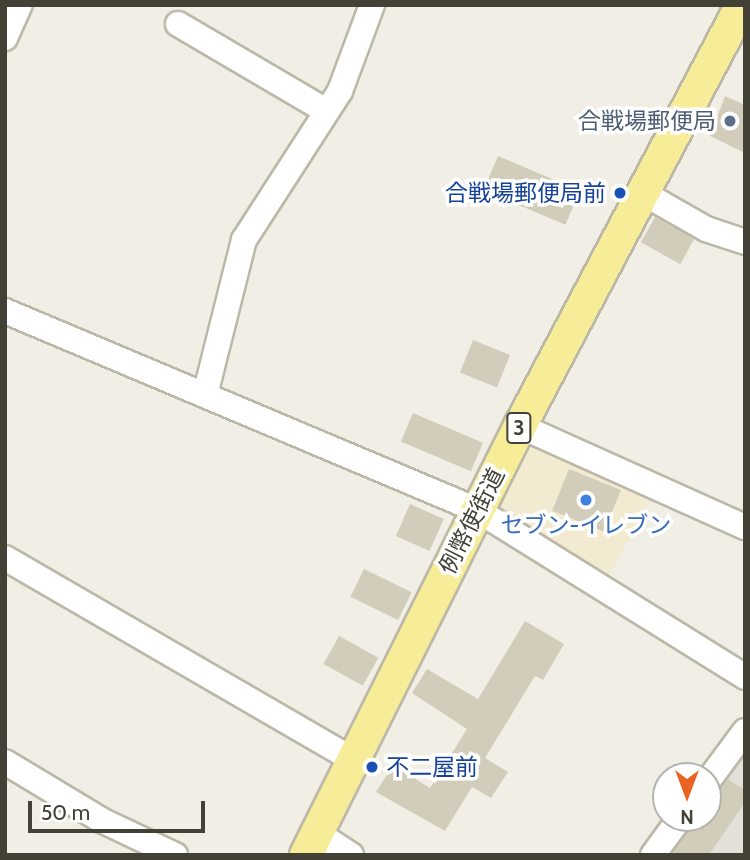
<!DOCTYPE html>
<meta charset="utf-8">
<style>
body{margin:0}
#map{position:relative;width:750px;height:860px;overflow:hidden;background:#f1efe5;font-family:Cabin,"Noto Sans JP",sans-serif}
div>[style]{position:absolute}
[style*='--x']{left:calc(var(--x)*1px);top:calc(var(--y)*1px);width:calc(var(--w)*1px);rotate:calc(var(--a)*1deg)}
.commercial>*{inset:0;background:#f2ead1}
.industrial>*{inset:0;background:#e3e0da}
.building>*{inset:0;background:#d2cdbb;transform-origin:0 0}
.roads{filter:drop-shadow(2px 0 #bcb8a8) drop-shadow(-2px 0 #bcb8a8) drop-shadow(0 2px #bcb8a8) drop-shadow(0 -2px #bcb8a8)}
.minor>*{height:24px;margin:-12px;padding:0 12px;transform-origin:12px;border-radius:12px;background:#fff}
.major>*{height:32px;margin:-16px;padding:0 16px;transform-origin:16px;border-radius:16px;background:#f7ec98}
.dots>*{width:19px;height:19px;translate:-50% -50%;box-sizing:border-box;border:4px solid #fff;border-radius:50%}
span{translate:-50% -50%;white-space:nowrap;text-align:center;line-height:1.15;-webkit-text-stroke:7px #fff;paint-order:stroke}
.shield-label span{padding:2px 5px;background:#fff;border:2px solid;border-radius:5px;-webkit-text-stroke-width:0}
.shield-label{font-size:21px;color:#434035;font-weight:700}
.service-label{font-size:23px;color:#4e5e75}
.right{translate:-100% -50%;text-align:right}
.transit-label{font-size:23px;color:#164399}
.left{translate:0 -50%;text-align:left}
.street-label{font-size:23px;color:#434035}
.shop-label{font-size:23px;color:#366cbe}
.frame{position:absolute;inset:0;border:7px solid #434035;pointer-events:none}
.north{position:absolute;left:652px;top:762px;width:70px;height:70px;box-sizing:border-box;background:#fff;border:2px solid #b4b3ae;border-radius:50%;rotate:180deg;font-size:19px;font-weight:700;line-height:28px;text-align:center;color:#434035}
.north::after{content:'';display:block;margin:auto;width:24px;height:32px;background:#ea6323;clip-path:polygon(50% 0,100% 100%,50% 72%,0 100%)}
.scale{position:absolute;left:28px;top:801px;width:177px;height:32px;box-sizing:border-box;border:4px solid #434035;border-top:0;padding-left:9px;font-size:21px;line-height:24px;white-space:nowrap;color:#434035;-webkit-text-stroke:5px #fff;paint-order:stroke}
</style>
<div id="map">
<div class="commercial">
<i style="clip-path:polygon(527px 440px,653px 498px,607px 578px,491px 508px)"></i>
</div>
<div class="industrial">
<i style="clip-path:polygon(745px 739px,745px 855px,657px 855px,685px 818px,708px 818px,708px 787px)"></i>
</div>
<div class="building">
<i style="clip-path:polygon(725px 96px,745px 105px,745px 153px,710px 136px)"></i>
<i style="left:498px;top:156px;width:89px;height:37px;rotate:23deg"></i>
<i style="left:655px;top:217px;width:45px;height:29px;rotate:29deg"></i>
<i style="left:473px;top:340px;width:40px;height:35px;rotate:22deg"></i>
<i style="left:413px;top:413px;width:76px;height:31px;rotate:23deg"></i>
<i style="left:569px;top:469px;width:56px;height:45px;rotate:22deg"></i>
<i style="left:410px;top:504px;width:37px;height:35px;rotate:24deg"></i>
<i style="left:364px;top:569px;width:53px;height:31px;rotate:26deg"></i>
<i style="clip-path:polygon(525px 621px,564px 644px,543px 680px,535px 676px,485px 758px,508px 772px,491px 798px,472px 787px,445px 831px,376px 792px,393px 765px,430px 788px,467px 729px,412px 693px,427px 669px,478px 699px)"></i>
<i style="left:339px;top:636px;width:45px;height:32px;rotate:29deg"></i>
<i style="clip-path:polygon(728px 779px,745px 790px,745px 802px,709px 855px,672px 855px,696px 818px,708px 818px,708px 801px)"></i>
</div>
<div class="roads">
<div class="minor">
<i style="--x:178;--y:24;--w:172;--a:30.4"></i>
<i style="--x:5;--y:38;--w:36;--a:-66"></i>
<i style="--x:643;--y:193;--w:73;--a:29.7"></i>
<i style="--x:706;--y:229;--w:41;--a:18.4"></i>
<i style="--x:5;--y:311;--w:512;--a:22.86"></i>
<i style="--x:477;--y:510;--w:316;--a:31.9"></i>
<i style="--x:205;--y:395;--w:160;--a:-75.9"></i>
<i style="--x:244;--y:240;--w:177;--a:-57.2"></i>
<i style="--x:340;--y:91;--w:92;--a:-69.6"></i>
<i style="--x:520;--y:426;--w:247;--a:24.2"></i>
<i style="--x:5;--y:558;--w:402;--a:30.1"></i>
<i style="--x:5;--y:762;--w:112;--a:31.1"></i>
<i style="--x:101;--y:820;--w:82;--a:25.3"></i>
<i style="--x:708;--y:781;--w:62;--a:-53.5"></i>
<i style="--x:316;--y:832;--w:42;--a:33.3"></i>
<i style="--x:653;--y:855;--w:46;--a:-53.9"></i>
</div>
<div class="major">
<i style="--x:306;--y:855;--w:479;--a:-63.5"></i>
<i style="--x:520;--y:426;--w:476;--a:-62.2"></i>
</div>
</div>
<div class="dots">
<i style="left:730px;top:121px;background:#5c6f8a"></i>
<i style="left:620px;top:193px;background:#1a4fb4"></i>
<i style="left:586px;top:500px;background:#3f7fe0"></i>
<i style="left:372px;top:767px;background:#1a4fb4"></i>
</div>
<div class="shield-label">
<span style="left:519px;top:428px">3</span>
</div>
<div class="service-label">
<span class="right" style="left:716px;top:121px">合戦場郵便局</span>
</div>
<div class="transit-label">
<span class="right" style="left:606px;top:193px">合戦場郵便局前</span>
<span class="left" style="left:386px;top:767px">不二屋前</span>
</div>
<div class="street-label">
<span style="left:472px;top:521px;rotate:-63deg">例幣使街道</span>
</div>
<div class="shop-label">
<span style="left:586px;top:525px">セブン-イレブン</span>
</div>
<div class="frame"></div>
<div class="north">N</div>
<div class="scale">50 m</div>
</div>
